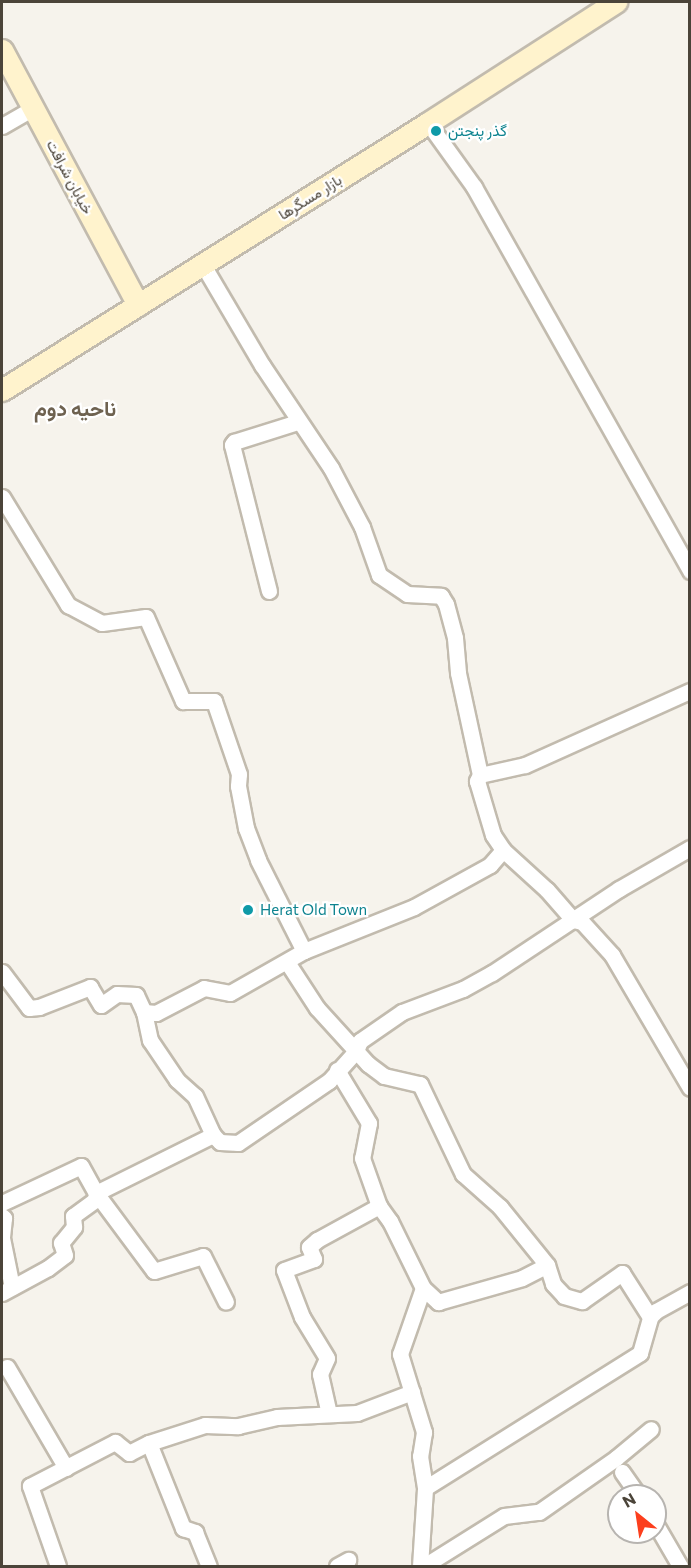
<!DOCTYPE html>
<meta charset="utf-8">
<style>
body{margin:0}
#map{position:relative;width:691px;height:1568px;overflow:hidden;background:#f6f3ec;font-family:Commissioner,Vazirmatn,sans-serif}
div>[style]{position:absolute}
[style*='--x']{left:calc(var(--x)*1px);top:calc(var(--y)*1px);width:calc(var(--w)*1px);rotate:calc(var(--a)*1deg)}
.roads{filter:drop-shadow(2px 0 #c2bbae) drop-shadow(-2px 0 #c2bbae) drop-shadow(0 2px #c2bbae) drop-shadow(0 -2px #c2bbae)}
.street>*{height:15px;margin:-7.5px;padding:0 7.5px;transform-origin:7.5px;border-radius:7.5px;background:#fff}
.secondary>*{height:21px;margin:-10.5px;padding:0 10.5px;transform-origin:10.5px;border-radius:10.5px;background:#fff3cd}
.dots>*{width:16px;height:16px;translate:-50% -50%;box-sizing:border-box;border:3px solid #fff;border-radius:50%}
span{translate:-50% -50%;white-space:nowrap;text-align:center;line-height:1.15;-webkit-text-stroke:4.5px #fff;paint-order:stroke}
.culture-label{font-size:15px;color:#0d838f}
.left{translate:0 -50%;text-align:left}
.street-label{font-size:15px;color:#4b4439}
.district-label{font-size:21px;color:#6e6250;font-weight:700}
.frame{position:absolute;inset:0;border:3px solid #4b4439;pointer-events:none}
.north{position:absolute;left:607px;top:1484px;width:60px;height:60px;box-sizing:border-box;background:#fff;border:2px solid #b7b4b0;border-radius:50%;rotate:330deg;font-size:16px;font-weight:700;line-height:24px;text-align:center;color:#4b4439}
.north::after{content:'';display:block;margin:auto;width:21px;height:27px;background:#fc3f1d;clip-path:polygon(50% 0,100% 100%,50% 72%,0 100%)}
</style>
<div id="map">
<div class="roads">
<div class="street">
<i style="--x:428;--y:123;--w:79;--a:54.3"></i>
<i style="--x:474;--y:187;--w:441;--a:60.6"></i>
<i style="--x:2;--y:126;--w:36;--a:-30"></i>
<i style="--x:203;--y:265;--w:116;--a:59.5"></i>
<i style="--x:262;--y:365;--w:124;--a:56.2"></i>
<i style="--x:331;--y:468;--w:67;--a:62.3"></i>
<i style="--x:362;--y:527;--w:51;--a:70.5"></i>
<i style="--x:379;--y:575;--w:34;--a:34"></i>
<i style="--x:407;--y:594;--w:34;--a:3"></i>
<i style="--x:441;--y:596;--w:9;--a:58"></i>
<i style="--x:446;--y:604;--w:35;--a:75"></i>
<i style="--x:455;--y:638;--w:35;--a:85"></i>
<i style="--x:458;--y:673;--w:104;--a:77.8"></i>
<i style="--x:480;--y:775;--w:7;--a:117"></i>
<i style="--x:477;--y:781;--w:56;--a:73.5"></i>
<i style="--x:493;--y:835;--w:18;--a:56"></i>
<i style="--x:503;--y:850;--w:59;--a:42.3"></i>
<i style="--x:547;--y:890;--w:40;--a:49"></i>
<i style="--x:573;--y:920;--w:9;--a:13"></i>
<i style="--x:582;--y:922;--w:45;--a:47.7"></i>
<i style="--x:612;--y:955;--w:154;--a:59.6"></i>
<i style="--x:2;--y:497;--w:127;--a:58.6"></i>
<i style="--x:68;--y:605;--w:38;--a:28"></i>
<i style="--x:102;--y:623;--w:44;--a:-7.8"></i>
<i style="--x:146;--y:617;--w:92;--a:66.2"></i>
<i style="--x:183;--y:701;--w:31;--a:0"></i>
<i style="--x:214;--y:701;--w:77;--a:71.1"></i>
<i style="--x:239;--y:774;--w:12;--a:95"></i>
<i style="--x:238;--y:786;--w:43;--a:79.2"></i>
<i style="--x:246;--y:828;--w:34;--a:69"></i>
<i style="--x:258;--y:860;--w:102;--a:63.2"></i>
<i style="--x:269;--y:591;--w:151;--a:-104.2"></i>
<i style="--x:232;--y:445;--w:4;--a:-56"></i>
<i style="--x:234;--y:442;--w:67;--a:-17.4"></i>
<i style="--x:480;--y:775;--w:46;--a:-12.5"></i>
<i style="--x:525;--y:765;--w:181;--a:-24.2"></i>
<i style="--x:287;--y:962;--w:55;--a:56.9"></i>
<i style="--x:317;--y:1008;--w:76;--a:47.7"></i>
<i style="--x:368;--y:1064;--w:20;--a:37"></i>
<i style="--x:384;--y:1076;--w:37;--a:13"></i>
<i style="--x:420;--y:1084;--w:100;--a:64.5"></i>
<i style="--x:463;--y:1174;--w:50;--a:41.7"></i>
<i style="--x:500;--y:1207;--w:75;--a:51"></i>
<i style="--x:547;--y:1265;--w:20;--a:72"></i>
<i style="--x:553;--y:1284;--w:16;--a:47"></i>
<i style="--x:564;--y:1296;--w:19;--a:16"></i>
<i style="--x:582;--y:1301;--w:49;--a:-35"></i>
<i style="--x:622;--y:1273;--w:52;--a:57.5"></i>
<i style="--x:2;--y:972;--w:45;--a:53.1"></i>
<i style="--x:29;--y:1008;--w:10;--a:-6"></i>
<i style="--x:39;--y:1007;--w:55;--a:-21.4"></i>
<i style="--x:90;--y:987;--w:21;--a:59"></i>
<i style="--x:101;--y:1005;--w:19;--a:-35"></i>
<i style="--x:117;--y:994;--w:19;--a:3"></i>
<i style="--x:136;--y:995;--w:19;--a:65"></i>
<i style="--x:144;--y:1012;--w:29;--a:78"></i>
<i style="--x:150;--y:1040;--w:48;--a:56"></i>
<i style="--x:177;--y:1080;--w:24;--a:42"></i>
<i style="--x:195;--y:1096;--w:43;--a:65.2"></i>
<i style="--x:213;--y:1135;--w:10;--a:45"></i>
<i style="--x:220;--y:1142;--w:18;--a:3"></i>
<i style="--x:238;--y:1143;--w:110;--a:-34.3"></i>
<i style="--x:329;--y:1081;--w:40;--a:-48"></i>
<i style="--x:356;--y:1051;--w:11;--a:-68"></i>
<i style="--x:360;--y:1041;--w:51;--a:-34.6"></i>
<i style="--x:402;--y:1012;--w:65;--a:-20.7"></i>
<i style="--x:463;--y:989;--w:33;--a:-29"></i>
<i style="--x:492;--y:973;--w:152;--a:-33.5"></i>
<i style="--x:619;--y:889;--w:82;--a:-30"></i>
<i style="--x:144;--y:1012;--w:12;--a:5"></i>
<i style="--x:156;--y:1013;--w:54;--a:-27.5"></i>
<i style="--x:204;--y:988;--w:26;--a:11"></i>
<i style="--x:230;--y:993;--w:85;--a:-29.6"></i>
<i style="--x:304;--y:951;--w:118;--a:-21.8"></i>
<i style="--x:414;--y:907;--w:87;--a:-28.9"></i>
<i style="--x:490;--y:865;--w:20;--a:-49"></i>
<i style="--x:337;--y:1070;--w:62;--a:58.9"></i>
<i style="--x:369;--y:1123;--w:36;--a:101"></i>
<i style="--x:362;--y:1158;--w:51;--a:70.5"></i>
<i style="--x:379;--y:1206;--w:19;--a:54"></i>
<i style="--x:390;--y:1221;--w:75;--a:63.8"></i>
<i style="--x:423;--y:1288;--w:70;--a:109.2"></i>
<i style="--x:400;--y:1354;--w:82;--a:72.9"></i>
<i style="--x:424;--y:1432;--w:24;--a:99"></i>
<i style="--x:420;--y:1456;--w:32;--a:81"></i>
<i style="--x:2;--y:1203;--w:87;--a:-25.1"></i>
<i style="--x:81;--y:1166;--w:31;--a:61"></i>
<i style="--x:96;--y:1193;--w:97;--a:53.4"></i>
<i style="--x:154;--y:1271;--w:51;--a:-17"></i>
<i style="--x:203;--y:1256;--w:51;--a:63.4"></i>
<i style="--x:2;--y:1216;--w:3;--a:45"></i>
<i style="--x:4;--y:1218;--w:20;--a:96"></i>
<i style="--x:2;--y:1238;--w:50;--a:78.5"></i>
<i style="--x:423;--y:1288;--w:21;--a:43"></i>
<i style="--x:438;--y:1302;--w:87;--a:-15.9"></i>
<i style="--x:522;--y:1278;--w:28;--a:-27"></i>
<i style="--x:2;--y:1293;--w:52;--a:-28.5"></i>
<i style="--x:48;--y:1268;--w:21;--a:-37"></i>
<i style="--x:65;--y:1255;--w:13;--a:-108"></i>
<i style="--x:61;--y:1243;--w:21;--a:-51"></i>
<i style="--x:74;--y:1227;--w:11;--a:-95"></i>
<i style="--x:73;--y:1216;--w:27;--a:-36"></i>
<i style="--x:95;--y:1200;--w:7;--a:-82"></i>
<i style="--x:96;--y:1193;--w:131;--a:-26.4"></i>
<i style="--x:7;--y:1367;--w:117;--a:59.7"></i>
<i style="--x:329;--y:1414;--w:41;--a:-102.7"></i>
<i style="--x:320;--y:1374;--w:17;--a:-66"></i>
<i style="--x:327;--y:1358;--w:48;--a:-121.4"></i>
<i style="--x:302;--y:1317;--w:50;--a:-111"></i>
<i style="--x:284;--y:1270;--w:32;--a:-20"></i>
<i style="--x:314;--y:1259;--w:13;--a:-113"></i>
<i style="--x:309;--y:1247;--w:11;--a:-41"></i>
<i style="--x:317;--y:1240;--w:71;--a:-28.7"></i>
<i style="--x:149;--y:1443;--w:92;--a:68.2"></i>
<i style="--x:183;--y:1528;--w:13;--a:18"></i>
<i style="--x:195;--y:1532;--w:37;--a:68"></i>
<i style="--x:622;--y:1472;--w:29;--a:55"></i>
<i style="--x:655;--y:1523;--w:50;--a:59.8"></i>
<i style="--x:58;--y:1566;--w:85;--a:-109.3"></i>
<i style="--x:30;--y:1486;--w:96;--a:-27.4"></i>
<i style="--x:115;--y:1442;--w:18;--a:38"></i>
<i style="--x:129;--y:1453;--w:22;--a:-27"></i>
<i style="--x:149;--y:1443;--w:59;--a:-17.8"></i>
<i style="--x:205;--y:1425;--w:33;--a:2"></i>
<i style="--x:238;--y:1426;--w:40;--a:-13"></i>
<i style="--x:277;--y:1417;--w:80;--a:-2.9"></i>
<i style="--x:357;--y:1413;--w:59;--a:-20.9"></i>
<i style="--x:337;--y:1566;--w:13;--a:-29"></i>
<i style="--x:420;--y:1566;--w:78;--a:-86.3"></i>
<i style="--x:425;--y:1488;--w:254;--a:-32.1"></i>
<i style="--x:640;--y:1353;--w:37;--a:-74"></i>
<i style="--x:650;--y:1317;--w:8;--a:-45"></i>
<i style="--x:656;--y:1311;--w:39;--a:-29"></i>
<i style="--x:424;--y:1566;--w:94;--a:-32"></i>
<i style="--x:504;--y:1516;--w:35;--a:-7"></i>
<i style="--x:539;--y:1512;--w:94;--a:-35"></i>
<i style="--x:616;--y:1458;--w:45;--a:-39.6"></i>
</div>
<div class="secondary">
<i style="--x:2;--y:50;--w:289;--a:61.9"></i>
<i style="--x:2;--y:390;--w:503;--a:-32.08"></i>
<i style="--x:428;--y:123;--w:224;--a:-32.8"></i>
</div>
</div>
<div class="dots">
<i style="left:436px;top:131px;background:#0f9aa8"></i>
<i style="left:248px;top:910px;background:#0f9aa8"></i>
</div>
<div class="culture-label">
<span class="left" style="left:448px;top:131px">گذر پنجتن</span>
<span class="left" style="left:260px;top:910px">Herat Old Town</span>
</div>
<div class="street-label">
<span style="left:70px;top:177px;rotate:62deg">خیابان شرافت</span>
<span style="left:310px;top:197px;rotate:-32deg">بازار مسگرها</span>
</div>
<div class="district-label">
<span style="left:75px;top:408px">ناحیه دوم</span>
</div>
<div class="frame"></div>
<div class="north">N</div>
</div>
